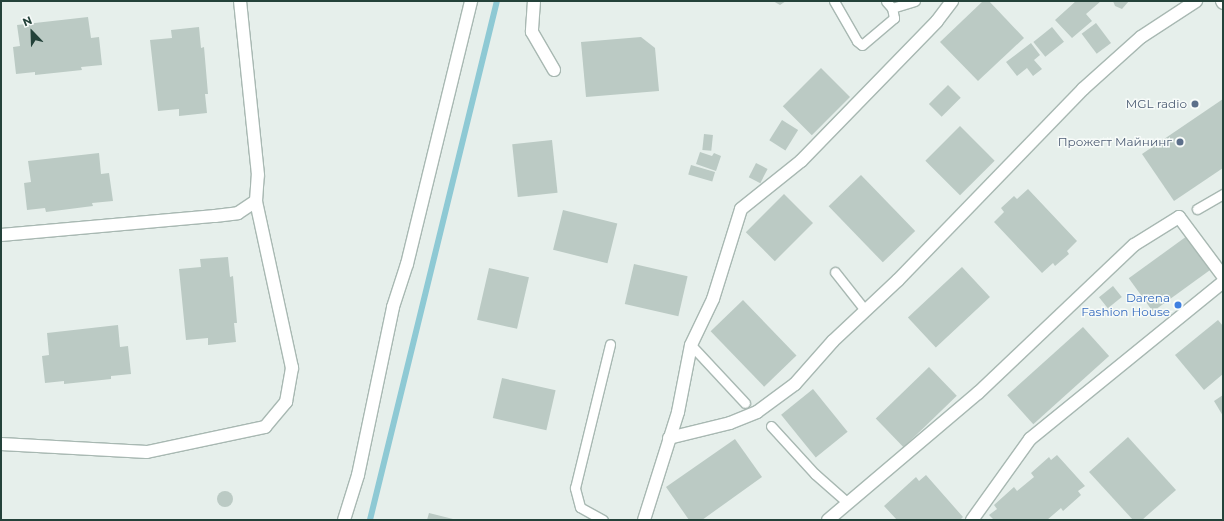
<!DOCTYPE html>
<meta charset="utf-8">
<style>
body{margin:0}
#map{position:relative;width:1224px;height:521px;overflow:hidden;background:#e6efeb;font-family:Montserrat,sans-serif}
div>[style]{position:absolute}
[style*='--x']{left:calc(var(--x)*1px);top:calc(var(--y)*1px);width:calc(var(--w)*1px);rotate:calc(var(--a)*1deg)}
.stream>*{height:5.5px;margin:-2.75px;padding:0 2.75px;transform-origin:2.75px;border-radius:2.75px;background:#8ec9d4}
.building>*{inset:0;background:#bbcac4;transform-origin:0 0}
.round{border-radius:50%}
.roads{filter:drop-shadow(1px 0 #a8b8b2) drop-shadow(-1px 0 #a8b8b2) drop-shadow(0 1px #a8b8b2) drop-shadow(0 -1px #a8b8b2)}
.service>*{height:9px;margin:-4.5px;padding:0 4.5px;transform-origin:4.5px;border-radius:4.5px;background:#fff}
.minor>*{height:12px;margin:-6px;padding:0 6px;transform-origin:6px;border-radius:6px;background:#fff}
.secondary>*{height:12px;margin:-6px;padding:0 6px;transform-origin:6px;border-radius:6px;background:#fff}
.dots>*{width:11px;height:11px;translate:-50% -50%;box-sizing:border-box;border:2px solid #f7fbf9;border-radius:50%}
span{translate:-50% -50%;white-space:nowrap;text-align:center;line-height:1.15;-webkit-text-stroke:3px #f7fbf9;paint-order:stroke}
.service-label{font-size:12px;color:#4e5e75}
.right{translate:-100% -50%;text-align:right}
.shop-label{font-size:12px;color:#366cbe}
.frame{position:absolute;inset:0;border:2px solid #24423a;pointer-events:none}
.north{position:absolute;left:12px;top:12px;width:40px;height:40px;-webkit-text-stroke:3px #f7fbf9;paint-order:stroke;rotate:337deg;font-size:11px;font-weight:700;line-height:16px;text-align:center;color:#24423a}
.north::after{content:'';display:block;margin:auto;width:14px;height:18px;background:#24423a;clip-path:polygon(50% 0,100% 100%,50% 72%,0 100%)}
</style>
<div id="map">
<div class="stream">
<i style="--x:370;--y:520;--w:534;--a:-76.25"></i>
</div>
<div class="building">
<i style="clip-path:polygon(773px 1px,786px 1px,780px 5px)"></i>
<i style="clip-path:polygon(983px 1px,989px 1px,1024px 38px,978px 81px,940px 42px)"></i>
<i style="clip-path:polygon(1076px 1px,1101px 1px,1086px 14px,1092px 21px,1072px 38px,1055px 20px)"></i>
<i style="clip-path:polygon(1113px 1px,1129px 1px,1122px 9px,1115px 6px)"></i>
<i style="clip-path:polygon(88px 17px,91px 38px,99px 37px,102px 65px,81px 67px,82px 70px,35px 75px,35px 72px,16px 74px,13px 47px,20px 46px,17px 25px)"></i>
<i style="left:1096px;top:23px;width:25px;height:18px;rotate:53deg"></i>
<i style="clip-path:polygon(199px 27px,201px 48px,204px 47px,208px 94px,205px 94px,207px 113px,179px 116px,179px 109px,158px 111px,150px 40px,172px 38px,171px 30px)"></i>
<i style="left:1052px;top:27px;width:19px;height:24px;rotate:51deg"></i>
<i style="clip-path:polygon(641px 37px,655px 48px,659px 91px,586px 97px,581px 42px)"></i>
<i style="clip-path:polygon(1031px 43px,1040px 55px,1034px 60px,1042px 69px,1033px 76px,1027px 68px,1017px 76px,1006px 62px)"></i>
<i style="left:821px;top:68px;width:41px;height:54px;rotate:45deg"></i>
<i style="left:948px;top:85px;width:18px;height:27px;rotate:45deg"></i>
<i style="clip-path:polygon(1223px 99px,1223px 168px,1174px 201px,1142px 154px)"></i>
<i style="left:782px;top:120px;width:19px;height:24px;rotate:32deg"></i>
<i style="left:960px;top:126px;width:49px;height:49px;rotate:45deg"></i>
<i style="left:704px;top:134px;width:9px;height:16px;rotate:6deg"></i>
<i style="left:552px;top:140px;width:53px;height:40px;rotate:84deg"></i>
<i style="clip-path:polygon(700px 152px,712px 156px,714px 153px,721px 156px,716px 171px,696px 164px)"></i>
<i style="clip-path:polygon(99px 153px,101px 174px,109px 173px,113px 201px,92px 203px,93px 206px,46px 212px,45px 208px,27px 210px,24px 183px,31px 182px,28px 161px)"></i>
<i style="left:756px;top:163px;width:13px;height:16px;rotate:27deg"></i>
<i style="left:691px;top:165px;width:25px;height:10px;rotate:16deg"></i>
<i style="left:861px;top:175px;width:78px;height:45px;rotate:46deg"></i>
<i style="clip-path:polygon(1028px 189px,1077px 241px,1067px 251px,1069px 254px,1055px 266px,1053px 263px,1042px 273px,994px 222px,1004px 212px,1001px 208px,1014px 196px,1017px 199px)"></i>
<i style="left:784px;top:194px;width:41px;height:54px;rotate:45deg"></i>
<i style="left:563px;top:210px;width:56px;height:41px;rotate:14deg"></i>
<i style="left:1187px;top:236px;width:41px;height:72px;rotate:54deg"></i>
<i style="clip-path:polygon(228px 257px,230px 277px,233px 276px,237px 323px,234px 323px,236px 342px,208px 345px,208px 338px,186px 340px,179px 269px,201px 267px,200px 259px)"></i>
<i style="left:634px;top:264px;width:55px;height:41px;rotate:13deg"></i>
<i style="left:962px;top:267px;width:41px;height:74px;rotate:47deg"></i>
<i style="left:489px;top:268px;width:41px;height:53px;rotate:13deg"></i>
<i style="left:1113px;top:286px;width:14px;height:18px;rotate:51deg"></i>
<i style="left:743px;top:300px;width:77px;height:45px;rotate:46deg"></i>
<i style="clip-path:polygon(1218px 320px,1223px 326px,1223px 374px,1204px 390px,1175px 355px)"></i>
<i style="clip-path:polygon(118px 325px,120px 347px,128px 346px,131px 374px,111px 376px,111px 379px,64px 384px,64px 381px,45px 383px,42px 356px,49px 355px,47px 333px)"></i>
<i style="left:1083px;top:327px;width:39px;height:102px;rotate:48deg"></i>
<i style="left:929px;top:367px;width:40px;height:74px;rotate:46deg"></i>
<i style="left:502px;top:378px;width:55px;height:41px;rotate:13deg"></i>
<i style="left:813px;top:389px;width:55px;height:41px;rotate:51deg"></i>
<i style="clip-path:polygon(1223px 395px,1223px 416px,1214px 401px)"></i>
<i style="clip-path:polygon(1128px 437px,1176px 490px,1142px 520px,1133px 520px,1089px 472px)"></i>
<i style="clip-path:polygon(735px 439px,762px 477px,702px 520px,689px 520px,666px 487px)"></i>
<i style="clip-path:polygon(1057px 455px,1085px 486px,1078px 491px,1081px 495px,1063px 511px,1061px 508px,1047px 520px,994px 520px,989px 515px,997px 509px,994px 505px,1014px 487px,1017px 491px,1034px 477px,1031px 473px,1049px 457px,1051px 460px)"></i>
<i style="clip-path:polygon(926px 475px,963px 517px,960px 520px,897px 520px,884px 506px,916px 477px,919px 481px)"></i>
<i class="round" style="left:217px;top:491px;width:16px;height:16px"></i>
<i style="clip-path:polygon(429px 513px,453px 519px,453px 520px,427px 520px)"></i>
</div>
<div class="roads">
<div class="service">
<i style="--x:834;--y:1;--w:46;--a:60.1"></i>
<i style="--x:857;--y:41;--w:6;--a:39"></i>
<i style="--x:862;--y:45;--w:42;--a:-40.2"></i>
<i style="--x:894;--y:18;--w:10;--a:-101"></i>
<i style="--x:892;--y:8;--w:9;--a:-131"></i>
<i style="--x:892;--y:8;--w:24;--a:-17"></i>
<i style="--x:1197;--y:209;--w:30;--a:-30"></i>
<i style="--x:835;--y:272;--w:48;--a:51.7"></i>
<i style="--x:691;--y:345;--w:79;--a:47"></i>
<i style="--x:771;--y:426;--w:65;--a:47.5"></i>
<i style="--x:815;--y:474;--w:44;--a:41.3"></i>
<i style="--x:603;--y:520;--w:26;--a:-151"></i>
<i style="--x:580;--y:507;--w:20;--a:-105"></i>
<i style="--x:575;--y:488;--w:148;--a:-76.3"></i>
</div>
<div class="minor">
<i style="--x:534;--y:1;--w:31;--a:94"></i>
<i style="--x:532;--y:32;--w:44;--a:59.9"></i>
<i style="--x:1;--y:235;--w:215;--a:-5.1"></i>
<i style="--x:215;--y:216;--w:23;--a:-7"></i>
<i style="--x:238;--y:213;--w:22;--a:-34"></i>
<i style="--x:256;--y:201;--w:26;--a:-86"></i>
<i style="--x:258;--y:175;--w:175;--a:-95.9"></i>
<i style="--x:669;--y:438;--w:63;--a:-13.8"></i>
<i style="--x:730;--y:423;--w:29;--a:-22"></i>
<i style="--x:757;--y:412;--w:47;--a:-36.4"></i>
<i style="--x:795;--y:384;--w:57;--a:-48.5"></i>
<i style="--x:833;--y:341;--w:89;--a:-43.2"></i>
<i style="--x:898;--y:280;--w:266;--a:-45.9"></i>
<i style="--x:1083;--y:89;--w:78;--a:-41.9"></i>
<i style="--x:1141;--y:37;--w:66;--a:-33.2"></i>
<i style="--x:1;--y:444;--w:146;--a:3.1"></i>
<i style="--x:147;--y:452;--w:121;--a:-12"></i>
<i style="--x:265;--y:427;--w:33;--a:-50"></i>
<i style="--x:286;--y:402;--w:35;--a:-80"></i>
<i style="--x:292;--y:368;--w:171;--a:-102.2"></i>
<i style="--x:344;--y:520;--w:47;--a:-72.7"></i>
<i style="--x:358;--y:475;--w:172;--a:-78.2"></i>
<i style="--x:393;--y:307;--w:45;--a:-72"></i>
<i style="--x:407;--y:264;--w:271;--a:-76.3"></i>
<i style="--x:644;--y:520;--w:113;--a:-72.5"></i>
<i style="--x:678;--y:412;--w:68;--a:-79"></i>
<i style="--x:691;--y:345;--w:51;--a:-64.4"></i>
<i style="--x:713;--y:299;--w:94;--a:-72.7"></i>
<i style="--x:741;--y:209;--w:77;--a:-38.7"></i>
<i style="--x:801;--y:161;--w:195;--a:-45.8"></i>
<i style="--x:937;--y:21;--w:25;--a:-53"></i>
<i style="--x:828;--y:520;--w:197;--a:-40.3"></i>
<i style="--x:978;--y:393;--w:215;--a:-43.5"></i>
<i style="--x:1134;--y:245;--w:53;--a:-31.9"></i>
<i style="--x:1179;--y:217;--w:74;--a:53.3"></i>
<i style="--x:972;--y:520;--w:100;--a:-54.4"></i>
<i style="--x:1030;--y:439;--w:249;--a:-39.1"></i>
</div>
<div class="secondary">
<i style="--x:1222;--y:1;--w:2;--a:63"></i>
</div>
</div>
<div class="dots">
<i style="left:1195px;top:104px;background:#5c6f8a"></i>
<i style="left:1180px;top:142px;background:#5c6f8a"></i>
<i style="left:1178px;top:305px;background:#3f7fe0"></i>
</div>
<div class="service-label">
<span class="right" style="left:1187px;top:104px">MGL radio</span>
<span class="right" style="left:1172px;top:142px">Прожегт Майнинг</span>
</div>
<div class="shop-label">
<span class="right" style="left:1170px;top:305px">Darena<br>Fashion House</span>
</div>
<div class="frame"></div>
<div class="north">N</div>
</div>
